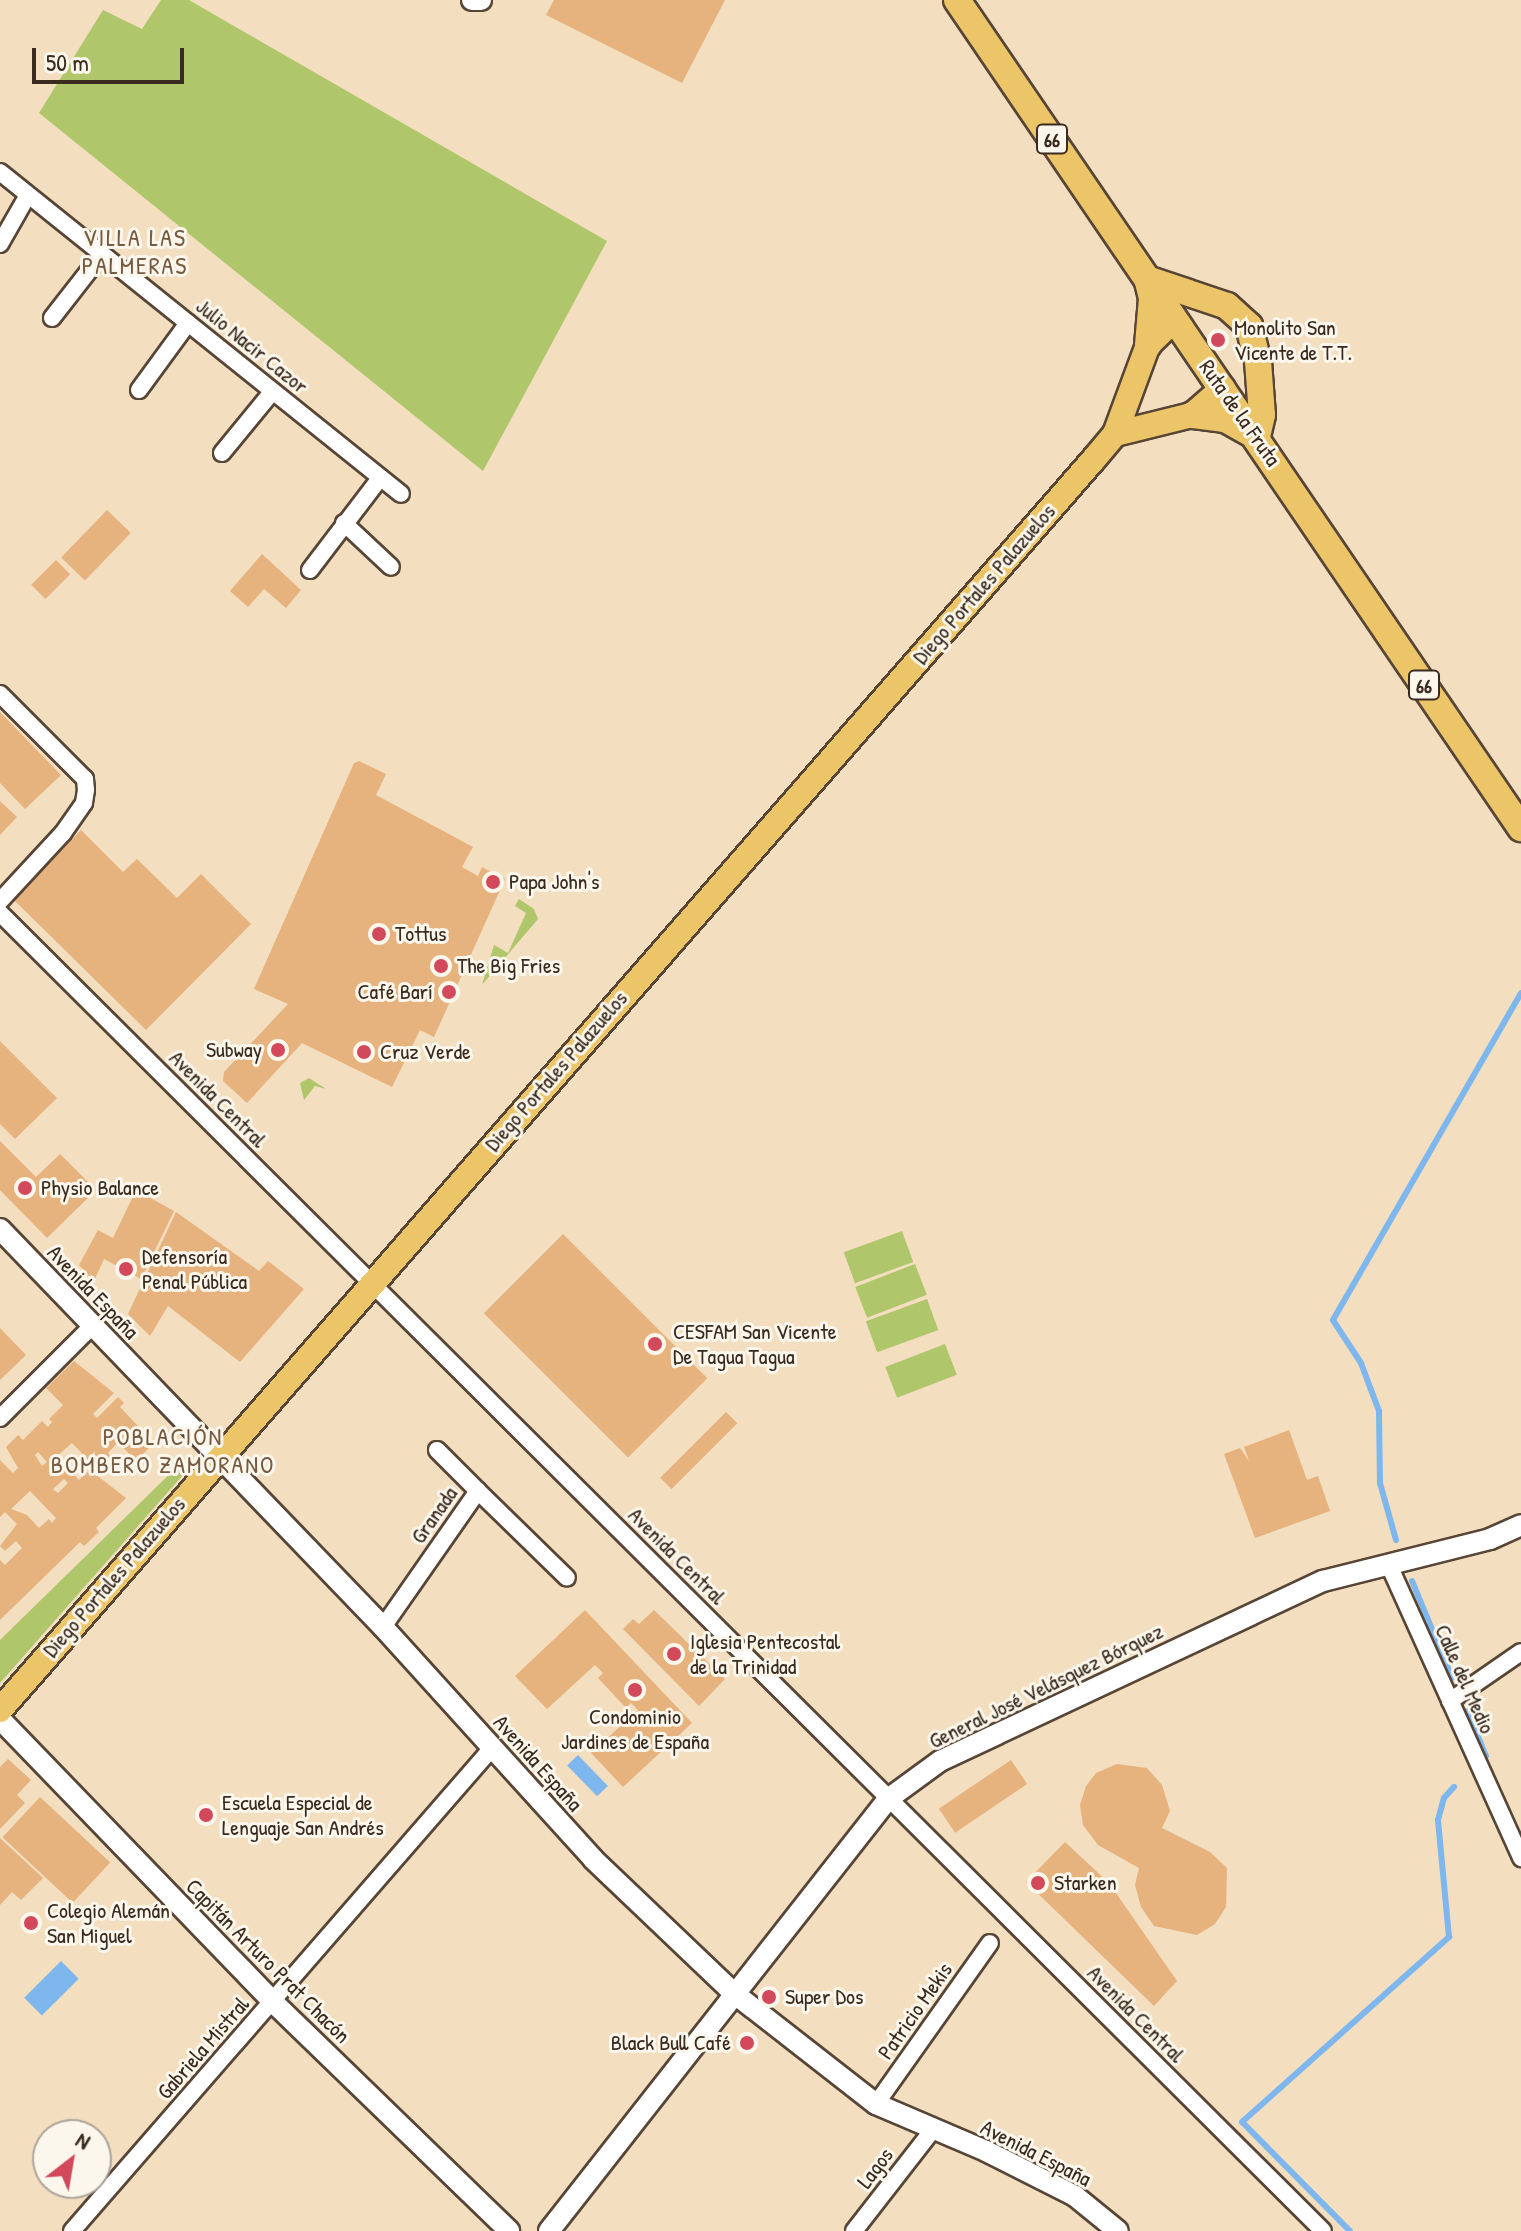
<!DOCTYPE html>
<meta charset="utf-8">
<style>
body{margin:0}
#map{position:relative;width:1521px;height:2231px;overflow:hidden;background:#f3dec0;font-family:"Patrick Hand",sans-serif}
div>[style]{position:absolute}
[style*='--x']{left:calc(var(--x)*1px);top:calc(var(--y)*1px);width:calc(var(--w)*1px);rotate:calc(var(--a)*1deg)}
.green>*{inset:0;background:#b0c66b;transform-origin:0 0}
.water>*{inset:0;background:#7eb6ee;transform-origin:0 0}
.stream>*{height:6px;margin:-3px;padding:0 3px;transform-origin:3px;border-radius:3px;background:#7eb6ee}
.building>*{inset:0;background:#e6b27d;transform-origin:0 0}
.roads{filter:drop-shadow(2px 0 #574536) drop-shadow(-2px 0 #574536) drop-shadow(0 2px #574536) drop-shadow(0 -2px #574536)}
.minor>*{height:16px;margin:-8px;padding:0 8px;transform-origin:8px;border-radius:8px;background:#fff}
.tertiary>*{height:20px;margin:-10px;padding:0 10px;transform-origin:10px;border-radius:10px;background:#fff}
.primary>*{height:24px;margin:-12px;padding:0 12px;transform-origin:12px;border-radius:12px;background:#edc569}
.trunk>*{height:26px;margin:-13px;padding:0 13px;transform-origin:13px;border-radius:13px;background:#edc569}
.dots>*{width:22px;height:22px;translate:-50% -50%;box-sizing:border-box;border:4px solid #fbf7ec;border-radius:50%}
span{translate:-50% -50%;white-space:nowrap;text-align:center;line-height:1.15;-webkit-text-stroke:6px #fbf7ec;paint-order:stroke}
.shield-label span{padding:2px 6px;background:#fbf7ec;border:2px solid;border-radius:6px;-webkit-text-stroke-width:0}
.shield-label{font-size:20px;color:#3b2a1e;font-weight:700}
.poi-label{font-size:22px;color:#3b2a1e}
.left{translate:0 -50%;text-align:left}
.right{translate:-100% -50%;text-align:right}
.street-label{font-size:22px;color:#3b2a1e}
.neighbourhood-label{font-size:24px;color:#775a3f;letter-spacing:2px}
.north{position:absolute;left:32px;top:2119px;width:80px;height:80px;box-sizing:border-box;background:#fbf7ec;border:2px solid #aea59a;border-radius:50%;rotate:31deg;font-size:22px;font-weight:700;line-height:32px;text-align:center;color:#3b2a1e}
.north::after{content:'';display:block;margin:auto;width:28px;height:36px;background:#d1495b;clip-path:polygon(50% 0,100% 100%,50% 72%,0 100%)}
.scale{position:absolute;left:32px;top:48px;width:152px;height:36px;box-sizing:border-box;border:4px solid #3b2a1e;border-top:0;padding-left:10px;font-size:24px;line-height:28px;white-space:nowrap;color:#3b2a1e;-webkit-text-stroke:6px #fbf7ec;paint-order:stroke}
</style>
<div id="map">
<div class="green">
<i style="clip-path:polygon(161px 0,189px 0,607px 241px,483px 471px,39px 113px,103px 10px,142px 29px)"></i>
<i style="clip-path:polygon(519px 899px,534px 909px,538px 919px,482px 985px,494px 945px,508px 953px,526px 913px,515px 906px)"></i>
<i style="clip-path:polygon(309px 1078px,326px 1089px,315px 1086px,304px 1100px,300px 1083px)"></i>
<i style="left:902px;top:1231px;width:33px;height:62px;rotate:70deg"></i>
<i style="left:915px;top:1264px;width:33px;height:64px;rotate:69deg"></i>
<i style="left:927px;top:1299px;width:33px;height:65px;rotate:70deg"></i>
<i style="left:945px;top:1344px;width:33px;height:64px;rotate:69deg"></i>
<i style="clip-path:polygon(184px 1460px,190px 1467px,0 1683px,0 1640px)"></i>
</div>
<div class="water">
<i style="left:578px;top:1755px;width:43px;height:15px;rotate:46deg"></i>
<i style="left:61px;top:1961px;width:25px;height:52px;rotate:45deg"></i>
</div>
<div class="stream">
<i style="--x:1396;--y:1540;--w:59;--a:-105.7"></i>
<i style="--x:1380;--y:1483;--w:72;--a:-90.8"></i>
<i style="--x:1379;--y:1411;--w:51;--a:-110.6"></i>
<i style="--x:1361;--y:1363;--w:51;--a:-123.1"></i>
<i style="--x:1333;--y:1320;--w:377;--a:-60.1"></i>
<i style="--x:1412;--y:1581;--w:105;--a:67.6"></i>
<i style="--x:1467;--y:1711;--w:49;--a:67.1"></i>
<i style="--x:1350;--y:2231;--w:153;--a:-134.7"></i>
<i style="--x:1242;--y:2122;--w:278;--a:-41.8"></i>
<i style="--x:1449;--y:1937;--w:118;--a:-95.4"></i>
<i style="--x:1438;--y:1820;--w:23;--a:-75"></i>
<i style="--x:1444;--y:1798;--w:15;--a:-48"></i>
</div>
<div class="building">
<i style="clip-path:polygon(554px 0,725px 0,682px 83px,546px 15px)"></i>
<i style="left:107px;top:510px;width:33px;height:66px;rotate:44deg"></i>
<i style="clip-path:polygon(262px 554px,301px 590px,286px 608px,264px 589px,248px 607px,230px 591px)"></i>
<i style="left:56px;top:560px;width:20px;height:35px;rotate:45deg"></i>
<i style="clip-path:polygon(0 712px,61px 775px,25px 809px,0 783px)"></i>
<i style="clip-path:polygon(359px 761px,386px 774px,376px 795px,473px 847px,462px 867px,478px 876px,482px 867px,505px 879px,434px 1037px,420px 1030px,392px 1087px,302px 1043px,247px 1103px,223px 1081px,224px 1072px,288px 1004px,254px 989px,354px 763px)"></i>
<i style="clip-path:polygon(0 801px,17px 817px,0 835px)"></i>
<i style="clip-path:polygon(81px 830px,123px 872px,137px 859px,177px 898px,201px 874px,251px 924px,146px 1030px,13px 899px)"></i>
<i style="clip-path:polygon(0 1041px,57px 1098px,15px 1139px,0 1124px)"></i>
<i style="clip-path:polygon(0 1141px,36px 1177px,60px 1154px,96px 1190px,47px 1238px,0 1190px)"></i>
<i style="clip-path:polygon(136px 1190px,174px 1211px,141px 1279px,104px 1259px,94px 1281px,79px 1265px,98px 1230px,113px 1238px)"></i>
<i style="clip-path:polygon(176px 1212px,259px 1271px,268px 1261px,304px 1289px,240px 1362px,168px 1306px,150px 1336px,128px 1314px)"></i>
<i style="left:563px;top:1234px;width:204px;height:112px;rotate:45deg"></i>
<i style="clip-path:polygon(0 1328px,26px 1355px,0 1380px)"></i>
<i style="clip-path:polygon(evenodd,74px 1361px,114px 1393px,93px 1414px,97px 1418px,118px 1397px,124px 1403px,120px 1407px,154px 1443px,136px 1461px,118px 1442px,108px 1453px,113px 1459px,100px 1472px,72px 1443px,57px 1456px,79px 1480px,90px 1470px,126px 1498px,96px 1528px,99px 1532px,84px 1546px,80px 1542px,0 1620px,0 1560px,5px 1565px,22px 1548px,16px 1541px,5px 1551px,0 1546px,17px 1524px,5px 1512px,0 1517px,0 1460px,13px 1473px,18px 1468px,6px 1447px,18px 1435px,23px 1440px,42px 1421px,48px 1427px,52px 1422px,49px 1419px,63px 1405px,46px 1388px,74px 1361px,38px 1452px,47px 1462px,42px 1466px,35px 1455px,38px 1452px,74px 1361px,64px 1479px,68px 1483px,58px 1493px,53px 1489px,64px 1479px,74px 1361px,30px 1491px,56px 1518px,52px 1523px,49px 1519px,39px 1528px,27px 1515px,11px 1509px,30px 1491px)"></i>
<i style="left:726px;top:1412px;width:16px;height:93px;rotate:45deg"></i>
<i style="clip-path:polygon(1289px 1430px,1307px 1480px,1318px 1476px,1330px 1511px,1255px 1538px,1224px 1454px,1240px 1448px,1249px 1461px,1244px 1447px)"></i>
<i style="clip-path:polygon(585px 1610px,692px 1723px,623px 1787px,591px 1753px,638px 1710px,631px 1703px,626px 1708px,598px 1678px,603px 1673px,595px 1665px,547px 1709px,515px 1676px)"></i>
<i style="clip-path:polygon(654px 1610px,725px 1679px,699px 1706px,623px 1629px,633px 1619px,639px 1624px)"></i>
<i style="clip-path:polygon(8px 1759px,31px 1780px,17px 1795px,25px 1803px,0 1829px,0 1767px)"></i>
<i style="left:1011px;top:1760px;width:29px;height:87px;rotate:56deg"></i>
<i style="clip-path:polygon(1117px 1764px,1147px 1768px,1162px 1785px,1170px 1811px,1162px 1828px,1210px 1852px,1227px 1868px,1226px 1907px,1215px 1924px,1197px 1935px,1154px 1926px,1141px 1907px,1135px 1885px,1139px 1868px,1098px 1845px,1083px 1825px,1080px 1805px,1086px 1786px,1096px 1773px)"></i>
<i style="left:40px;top:1797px;width:96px;height:55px;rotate:43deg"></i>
<i style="clip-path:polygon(0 1838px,43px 1878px,21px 1900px,12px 1892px,0 1905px)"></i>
<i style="clip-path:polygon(1065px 1842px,1109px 1883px,1177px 1981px,1154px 2006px,1026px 1882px)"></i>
</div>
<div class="roads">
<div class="minor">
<i style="--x:0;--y:172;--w:514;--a:38.76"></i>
<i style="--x:0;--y:244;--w:56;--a:-60.3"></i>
<i style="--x:52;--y:318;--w:81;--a:-52"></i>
<i style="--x:139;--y:390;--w:83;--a:-53.8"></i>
<i style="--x:222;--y:453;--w:80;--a:-50.6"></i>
<i style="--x:344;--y:523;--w:64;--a:43.1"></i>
<i style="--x:310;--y:570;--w:116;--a:-52.7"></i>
<i style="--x:0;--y:694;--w:120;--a:45"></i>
<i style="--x:85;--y:779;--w:11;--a:85"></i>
<i style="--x:86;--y:790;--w:13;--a:99"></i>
<i style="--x:84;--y:803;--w:37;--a:125"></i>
<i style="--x:63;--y:833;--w:93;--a:132.8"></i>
<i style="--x:0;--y:913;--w:1867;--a:44.89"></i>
<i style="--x:0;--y:1418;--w:130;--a:-45"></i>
<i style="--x:437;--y:1450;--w:58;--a:45"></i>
<i style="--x:1388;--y:1563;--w:324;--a:65.7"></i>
<i style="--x:383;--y:1627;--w:166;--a:-55.1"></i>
<i style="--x:478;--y:1491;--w:124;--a:44.3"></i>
<i style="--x:1450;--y:1701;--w:86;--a:-34.6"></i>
<i style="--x:876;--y:2104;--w:197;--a:-54.7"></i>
<i style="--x:72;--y:2231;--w:640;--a:-48.99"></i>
<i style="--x:854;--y:2231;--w:125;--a:-52.1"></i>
</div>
<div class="tertiary">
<i style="--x:472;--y:0;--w:9;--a:0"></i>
<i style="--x:0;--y:1229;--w:552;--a:46.1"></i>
<i style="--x:383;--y:1627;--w:313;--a:47.8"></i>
<i style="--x:593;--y:1859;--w:196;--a:43.6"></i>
<i style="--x:735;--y:1994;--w:179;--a:38"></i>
<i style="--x:876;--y:2104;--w:120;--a:23.1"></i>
<i style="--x:986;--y:2151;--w:100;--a:26.8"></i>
<i style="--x:1075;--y:2196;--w:55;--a:39.1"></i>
<i style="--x:0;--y:1719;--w:393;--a:46"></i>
<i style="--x:273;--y:2002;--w:329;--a:44.1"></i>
<i style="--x:549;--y:2231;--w:549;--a:-51.88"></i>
<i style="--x:888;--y:1799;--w:64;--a:-36.2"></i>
<i style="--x:940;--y:1761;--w:423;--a:-25.2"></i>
<i style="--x:1323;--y:1581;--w:172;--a:-14.1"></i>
<i style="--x:1490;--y:1539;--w:34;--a:-24"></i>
</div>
<div class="primary">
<i style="--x:1115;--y:434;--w:79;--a:-13.9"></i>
<i style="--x:1192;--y:415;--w:41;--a:-41.1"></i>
<i style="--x:0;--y:1710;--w:1662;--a:-48.83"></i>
<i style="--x:1094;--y:459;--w:33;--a:-50"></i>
<i style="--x:1115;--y:434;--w:95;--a:-69.7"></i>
<i style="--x:1148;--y:345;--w:37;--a:-44"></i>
</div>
<div class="trunk">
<i style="--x:957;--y:0;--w:1002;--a:55.74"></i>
<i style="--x:1147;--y:279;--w:84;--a:18.6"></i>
<i style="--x:1227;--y:306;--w:30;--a:42"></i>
<i style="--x:1249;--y:326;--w:36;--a:76"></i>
<i style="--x:1258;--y:361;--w:54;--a:85.8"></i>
<i style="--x:1262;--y:415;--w:23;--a:103"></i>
<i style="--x:1148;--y:345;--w:47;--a:-85.1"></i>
<i style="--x:1152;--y:298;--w:16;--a:-104"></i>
<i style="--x:1192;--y:415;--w:33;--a:7"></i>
<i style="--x:1225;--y:419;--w:29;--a:29"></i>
</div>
</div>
<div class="dots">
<i style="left:1218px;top:340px;background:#d1495b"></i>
<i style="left:493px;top:882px;background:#d1495b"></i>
<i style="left:379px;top:934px;background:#d1495b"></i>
<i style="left:441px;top:966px;background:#d1495b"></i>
<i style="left:449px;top:992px;background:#d1495b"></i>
<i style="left:278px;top:1050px;background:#d1495b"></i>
<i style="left:364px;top:1052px;background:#d1495b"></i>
<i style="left:25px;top:1188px;background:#d1495b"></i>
<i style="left:126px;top:1269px;background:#d1495b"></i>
<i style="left:655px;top:1344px;background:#d1495b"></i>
<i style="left:674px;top:1654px;background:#d1495b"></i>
<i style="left:635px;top:1690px;background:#d1495b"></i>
<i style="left:206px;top:1815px;background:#d1495b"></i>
<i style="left:1038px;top:1883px;background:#d1495b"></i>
<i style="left:31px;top:1923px;background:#d1495b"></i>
<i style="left:769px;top:1997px;background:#d1495b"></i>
<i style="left:747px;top:2043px;background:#d1495b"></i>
</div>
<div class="shield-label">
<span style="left:1052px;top:139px">66</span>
<span style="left:1424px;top:685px">66</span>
</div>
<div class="poi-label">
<span class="left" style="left:1234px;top:340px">Monolito San<br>Vicente de T.T.</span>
<span class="left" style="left:509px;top:882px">Papa John's</span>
<span class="left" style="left:395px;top:934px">Tottus</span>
<span class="left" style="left:457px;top:966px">The Big Fries</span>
<span class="right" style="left:433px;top:992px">Café Barí</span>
<span class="right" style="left:262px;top:1050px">Subway</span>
<span class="left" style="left:380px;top:1052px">Cruz Verde</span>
<span class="left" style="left:41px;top:1188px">Physio Balance</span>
<span class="left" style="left:142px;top:1269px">Defensoría<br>Penal Pública</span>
<span class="left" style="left:673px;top:1344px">CESFAM San Vicente<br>De Tagua Tagua</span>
<span class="left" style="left:690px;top:1654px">Iglesia Pentecostal<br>de la Trinidad</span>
<span style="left:635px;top:1729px">Condominio<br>Jardines de España</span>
<span class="left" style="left:222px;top:1815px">Escuela Especial de<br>Lenguaje San Andrés</span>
<span class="left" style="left:1054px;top:1883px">Starken</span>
<span class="left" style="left:47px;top:1923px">Colegio Alemán<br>San Miguel</span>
<span class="left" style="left:785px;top:1997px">Super Dos</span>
<span class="right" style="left:731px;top:2043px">Black Bull Café</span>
</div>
<div class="street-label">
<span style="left:252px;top:346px;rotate:39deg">Julio Nacir Cazor</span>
<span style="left:1240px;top:413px;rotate:55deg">Ruta de la Fruta</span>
<span style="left:984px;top:584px;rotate:-49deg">Diego Portales Palazuelos</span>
<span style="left:556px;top:1071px;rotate:-49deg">Diego Portales Palazuelos</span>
<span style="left:218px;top:1099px;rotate:45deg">Avenida Central</span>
<span style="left:93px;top:1292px;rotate:46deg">Avenida España</span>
<span style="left:434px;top:1515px;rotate:-55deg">Granada</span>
<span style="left:677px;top:1556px;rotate:45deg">Avenida Central</span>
<span style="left:114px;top:1577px;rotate:-49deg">Diego Portales Palazuelos</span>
<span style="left:1465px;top:1679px;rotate:66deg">Calle del Medio</span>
<span style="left:1046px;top:1686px;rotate:-26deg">General José Velásquez Bórquez</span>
<span style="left:538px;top:1763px;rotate:48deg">Avenida España</span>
<span style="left:268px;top:1961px;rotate:45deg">Capitán Arturo Prat Chacón</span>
<span style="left:915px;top:2011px;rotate:-55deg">Patricio Mekis</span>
<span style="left:1136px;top:2014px;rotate:45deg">Avenida Central</span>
<span style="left:203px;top:2048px;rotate:-49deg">Gabriela Mistral</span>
<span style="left:1036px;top:2153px;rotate:27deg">Avenida España</span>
<span style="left:875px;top:2168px;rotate:-53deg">Lagos</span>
</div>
<div class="neighbourhood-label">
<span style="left:135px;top:252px">VILLA LAS<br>PALMERAS</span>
<span style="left:163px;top:1451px">POBLACIÓN<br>BOMBERO ZAMORANO</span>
</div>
<div class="north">N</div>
<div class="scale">50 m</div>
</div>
